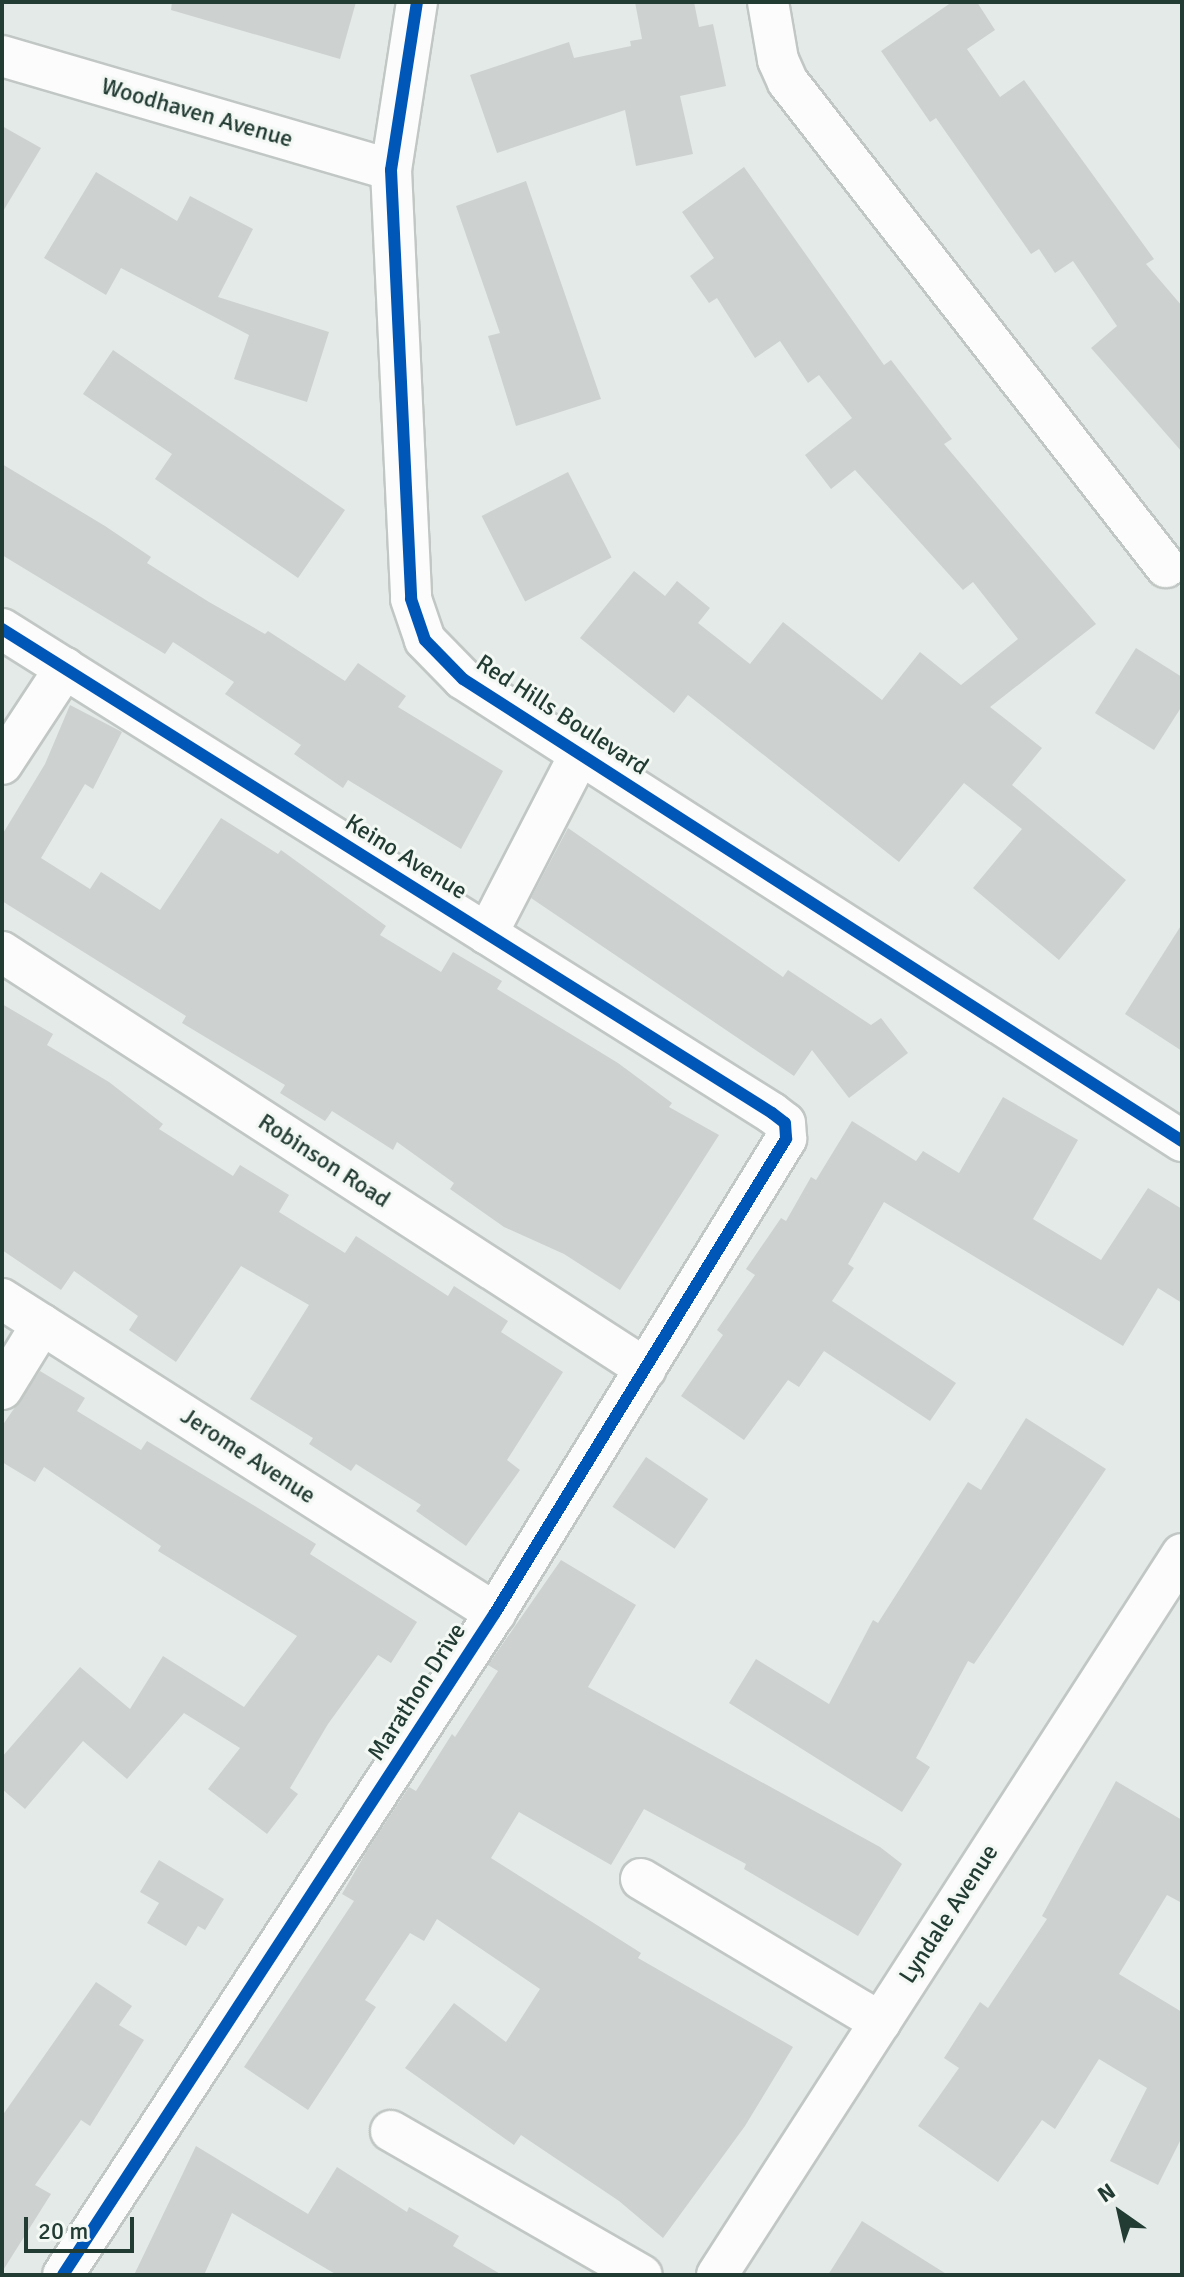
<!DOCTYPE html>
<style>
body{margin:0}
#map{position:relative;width:1184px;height:2277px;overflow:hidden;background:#e4eae7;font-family:Signika,sans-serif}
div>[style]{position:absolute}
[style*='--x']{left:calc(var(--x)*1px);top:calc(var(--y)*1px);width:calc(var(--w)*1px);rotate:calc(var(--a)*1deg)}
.building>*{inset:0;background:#cdd2d0;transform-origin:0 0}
.roads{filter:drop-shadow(2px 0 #c1c7c4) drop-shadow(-2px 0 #c1c7c4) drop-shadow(0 2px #c1c7c4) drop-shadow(0 -2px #c1c7c4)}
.minor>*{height:40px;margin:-20px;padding:0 20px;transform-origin:20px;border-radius:20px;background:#fbfcfb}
.cycleway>*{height:12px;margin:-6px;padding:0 6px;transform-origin:6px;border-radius:6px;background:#0057b8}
span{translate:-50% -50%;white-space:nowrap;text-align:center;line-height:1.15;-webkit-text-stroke:6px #f3f8f5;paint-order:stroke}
.street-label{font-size:24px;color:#233c33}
.frame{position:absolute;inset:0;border:4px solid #233c33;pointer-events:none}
.north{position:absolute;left:1080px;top:2173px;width:80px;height:80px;-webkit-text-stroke:6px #f3f8f5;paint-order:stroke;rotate:326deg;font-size:22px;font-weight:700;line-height:32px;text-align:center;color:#233c33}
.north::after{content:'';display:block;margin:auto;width:28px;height:36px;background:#233c33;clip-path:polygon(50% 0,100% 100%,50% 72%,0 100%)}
.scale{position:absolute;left:24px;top:2217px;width:110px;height:36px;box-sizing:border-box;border:4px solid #233c33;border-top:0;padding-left:10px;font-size:24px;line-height:28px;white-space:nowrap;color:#233c33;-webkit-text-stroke:6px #f3f8f5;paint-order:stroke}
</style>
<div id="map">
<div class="building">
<i style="clip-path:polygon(172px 2px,356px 2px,340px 59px,171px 10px)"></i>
<i style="clip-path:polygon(635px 2px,694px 2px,699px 27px,713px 24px,726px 86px,680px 96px,693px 154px,636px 166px,625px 110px,497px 153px,470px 75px,569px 42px,574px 58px,631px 46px,630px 41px,642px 39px)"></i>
<i style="clip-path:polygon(952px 2px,977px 2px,995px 30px,967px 49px,1000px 97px,1024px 80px,1154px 259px,1146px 264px,1182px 306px,1182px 452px,1091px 348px,1117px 326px,1073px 261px,1055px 273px,1039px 249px,1031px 254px,936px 118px,930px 122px,881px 51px)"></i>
<i style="clip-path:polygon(2px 126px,41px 148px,2px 213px)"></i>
<i style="clip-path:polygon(744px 167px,884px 365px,891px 360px,952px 439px,944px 444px,1096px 624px,990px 707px,1042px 748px,1012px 785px,1126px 880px,1059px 960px,973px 888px,1022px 829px,964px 783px,899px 862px,688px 695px,674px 713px,580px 638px,634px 571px,665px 596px,677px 581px,710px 608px,698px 623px,750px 664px,783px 622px,882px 700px,920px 652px,961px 685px,1018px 639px,973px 582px,963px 590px,855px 470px,831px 489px,805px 455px,852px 418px,819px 375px,808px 383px,780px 341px,755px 358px,717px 298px,709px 303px,690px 276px,714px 258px,682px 212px)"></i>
<i style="clip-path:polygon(96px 172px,177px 221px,190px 196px,253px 229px,218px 297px,329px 332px,307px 402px,234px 379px,249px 335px,121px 268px,106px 295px,44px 258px)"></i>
<i style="clip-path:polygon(526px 181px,601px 399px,516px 426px,488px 336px,500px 333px,456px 206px)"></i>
<i style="clip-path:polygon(113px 350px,345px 510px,298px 578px,155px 479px,172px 454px,83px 394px)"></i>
<i style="clip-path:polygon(2px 464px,105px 526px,151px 557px,147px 563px,209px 602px,265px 634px,268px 631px,345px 681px,358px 663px,406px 696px,398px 707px,503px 771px,461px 849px,348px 780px,343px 788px,294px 754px,301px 745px,225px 694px,234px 682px,173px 642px,165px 654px,2px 555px)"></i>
<i style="left:568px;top:472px;width:96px;height:97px;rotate:63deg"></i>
<i style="clip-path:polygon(1136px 648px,1182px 677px,1182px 706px,1154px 750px,1095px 713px)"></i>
<i style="clip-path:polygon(70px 705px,122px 732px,93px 789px,85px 784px,41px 858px,90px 889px,101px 872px,160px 910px,221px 818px,278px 854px,281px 850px,386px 926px,380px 935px,441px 972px,453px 952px,502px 981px,497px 989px,618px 1063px,672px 1103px,669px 1107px,719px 1135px,620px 1290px,564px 1254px,504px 1227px,450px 1189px,454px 1183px,397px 1142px,393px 1150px,332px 1111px,325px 1121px,280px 1093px,285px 1085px,182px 1023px,186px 1016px,2px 901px,2px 835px,45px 764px)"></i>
<i style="clip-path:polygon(568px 828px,783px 977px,788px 970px,871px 1025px,881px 1018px,908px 1053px,849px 1098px,812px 1050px,794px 1076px,531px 898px)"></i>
<i style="clip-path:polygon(1182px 924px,1182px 1051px,1125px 1014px)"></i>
<i style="clip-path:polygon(2px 1004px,53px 1034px,47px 1045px,109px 1082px,163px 1124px,159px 1129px,233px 1176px,240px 1165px,289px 1195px,279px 1212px,345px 1253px,356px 1236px,448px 1296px,454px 1286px,508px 1321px,501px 1332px,563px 1372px,507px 1460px,520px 1470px,466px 1546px,416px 1511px,421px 1505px,356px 1464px,351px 1471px,309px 1444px,313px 1438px,250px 1399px,309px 1305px,241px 1266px,176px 1362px,129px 1330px,138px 1316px,74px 1271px,61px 1290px,2px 1250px)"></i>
<i style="clip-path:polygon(1003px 1097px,1078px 1140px,1033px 1219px,1101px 1260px,1148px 1188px,1182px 1209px,1182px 1303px,1158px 1288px,1123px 1346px,884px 1202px,848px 1264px,854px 1268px,832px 1301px,956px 1383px,930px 1421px,824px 1351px,799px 1387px,788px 1380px,744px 1440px,681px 1396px,723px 1335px,717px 1330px,755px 1275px,746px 1269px,781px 1218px,786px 1221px,811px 1177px,816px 1180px,852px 1121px,916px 1161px,923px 1151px,959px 1173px)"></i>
<i style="clip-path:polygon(40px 1371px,85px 1398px,77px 1411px,141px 1450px,147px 1441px,258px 1508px,316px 1544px,310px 1554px,417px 1622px,391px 1663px,378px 1655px,328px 1724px,290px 1788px,298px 1794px,267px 1834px,208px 1789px,240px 1748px,184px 1713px,127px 1779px,83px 1741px,25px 1809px,2px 1789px,2px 1757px,80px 1667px,130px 1709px,163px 1656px,244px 1707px,297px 1636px,158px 1551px,161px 1546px,44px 1467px,35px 1482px,2px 1462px,2px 1426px)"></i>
<i style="clip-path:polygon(1026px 1418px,1106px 1469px,974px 1664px,968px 1661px,916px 1758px,930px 1767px,902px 1812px,729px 1703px,756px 1659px,829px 1704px,873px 1620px,878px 1623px,968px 1482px,981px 1490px)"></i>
<i style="left:646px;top:1457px;width:75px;height:60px;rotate:34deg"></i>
<i style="clip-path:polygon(561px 1560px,636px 1605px,588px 1687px,880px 1847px,902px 1864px,858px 1936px,744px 1869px,746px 1864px,644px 1809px,611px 1865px,519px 1812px,491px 1858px,641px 1953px,638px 1958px,793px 2047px,745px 2126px,663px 2238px,619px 2201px,521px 2135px,514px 2145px,405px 2068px,454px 2003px,506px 2042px,540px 1989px,437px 1919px,424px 1941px,410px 1933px,365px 2000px,376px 2007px,308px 2110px,244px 2067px,354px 1901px,342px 1894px,368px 1849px,409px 1787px,416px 1791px,452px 1734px,455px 1737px,498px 1671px,488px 1665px)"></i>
<i style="clip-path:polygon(1116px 1781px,1182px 1820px,1182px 1903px,1167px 1895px,1119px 1974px,1182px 2012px,1182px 2137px,1158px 2185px,1110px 2161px,1147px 2088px,1099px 2059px,1055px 2129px,1042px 2120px,998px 2182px,918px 2126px,959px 2068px,944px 2058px,980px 2002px,988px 2008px,1047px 1919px,1042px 1916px)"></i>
<i style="clip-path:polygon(159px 1860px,224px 1899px,205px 1930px,198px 1926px,186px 1946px,147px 1923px,159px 1903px,140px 1892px)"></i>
<i style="clip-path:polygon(96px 1982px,132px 2006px,119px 2025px,144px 2040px,90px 2126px,81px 2120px,35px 2185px,51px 2194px,2px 2272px,2px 2116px)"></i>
<i style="clip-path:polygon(196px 2146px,308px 2214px,337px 2167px,407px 2212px,409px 2207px,459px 2236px,453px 2246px,502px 2275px,337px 2275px,232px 2213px,204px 2275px,134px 2275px)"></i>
<i style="clip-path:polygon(862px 2221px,948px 2275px,828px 2275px)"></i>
</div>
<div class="roads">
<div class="minor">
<i style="--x:417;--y:2;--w:170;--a:98.8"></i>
<i style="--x:391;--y:170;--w:429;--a:87.3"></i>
<i style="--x:411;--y:599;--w:43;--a:71.1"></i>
<i style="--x:425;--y:640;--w:54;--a:45.7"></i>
<i style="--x:463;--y:679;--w:855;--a:32.72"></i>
<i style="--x:768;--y:2;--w:59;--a:80.2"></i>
<i style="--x:778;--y:60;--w:24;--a:66"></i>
<i style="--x:788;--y:82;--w:615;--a:52.07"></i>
<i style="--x:2;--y:56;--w:405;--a:16.3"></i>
<i style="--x:2;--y:629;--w:909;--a:32.15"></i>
<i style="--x:772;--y:1113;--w:16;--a:38"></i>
<i style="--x:785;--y:1123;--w:16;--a:86"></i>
<i style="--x:786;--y:1139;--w:556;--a:121.55"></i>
<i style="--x:495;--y:1613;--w:790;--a:123.13"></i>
<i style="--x:2;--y:764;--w:115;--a:-56.7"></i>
<i style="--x:487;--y:934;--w:203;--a:-62.7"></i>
<i style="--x:2;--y:952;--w:767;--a:32.92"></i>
<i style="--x:2;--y:1299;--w:585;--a:32.49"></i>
<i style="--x:2;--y:1389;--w:76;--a:-58.4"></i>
<i style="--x:641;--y:1879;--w:279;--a:30.9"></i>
<i style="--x:391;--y:2131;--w:289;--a:29.9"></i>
<i style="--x:717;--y:2275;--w:858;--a:-57.18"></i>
</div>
</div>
<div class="cycleway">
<i style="--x:417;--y:2;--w:170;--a:98.8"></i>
<i style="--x:391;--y:170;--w:429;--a:87.3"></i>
<i style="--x:411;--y:599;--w:43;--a:71.1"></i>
<i style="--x:425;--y:640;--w:54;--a:45.7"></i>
<i style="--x:463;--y:679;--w:855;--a:32.72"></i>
<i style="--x:2;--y:629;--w:909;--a:32.15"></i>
<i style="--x:772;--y:1113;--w:16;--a:38"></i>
<i style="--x:785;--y:1123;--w:16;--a:86"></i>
<i style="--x:786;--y:1139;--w:556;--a:121.55"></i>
<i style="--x:495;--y:1613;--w:790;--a:123.13"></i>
</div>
<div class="street-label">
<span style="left:197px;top:113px;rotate:16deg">Woodhaven Avenue</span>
<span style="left:562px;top:715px;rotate:33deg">Red Hills Boulevard</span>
<span style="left:406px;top:857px;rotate:32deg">Keino Avenue</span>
<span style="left:324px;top:1161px;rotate:33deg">Robinson Road</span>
<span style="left:248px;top:1456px;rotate:33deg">Jerome Avenue</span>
<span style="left:417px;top:1692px;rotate:-57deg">Marathon Drive</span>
<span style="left:949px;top:1914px;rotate:-57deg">Lyndale Avenue</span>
</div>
<div class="frame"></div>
<div class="north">N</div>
<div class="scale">20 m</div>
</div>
